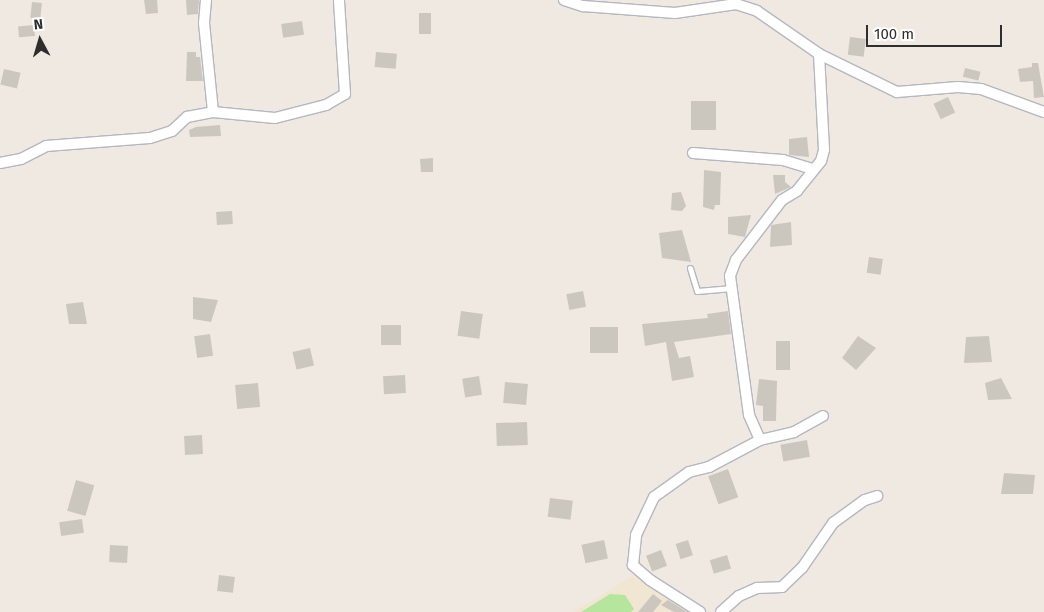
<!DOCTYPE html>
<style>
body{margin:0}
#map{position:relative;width:1044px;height:612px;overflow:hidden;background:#efe9e1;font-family:"Fira Sans",sans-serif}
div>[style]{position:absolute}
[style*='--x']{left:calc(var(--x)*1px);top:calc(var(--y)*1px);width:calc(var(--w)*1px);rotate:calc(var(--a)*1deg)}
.education>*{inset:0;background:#f0e6d1}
.green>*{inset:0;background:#b6e59e}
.building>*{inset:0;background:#cbc7bf;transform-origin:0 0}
.roads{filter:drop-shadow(1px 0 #b4b7c1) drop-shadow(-1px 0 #b4b7c1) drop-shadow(0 1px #b4b7c1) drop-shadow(0 -1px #b4b7c1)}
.service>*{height:5px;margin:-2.5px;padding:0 2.5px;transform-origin:2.5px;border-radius:2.5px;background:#fff}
.minor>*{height:10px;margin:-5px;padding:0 5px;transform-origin:5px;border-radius:5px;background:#fff}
span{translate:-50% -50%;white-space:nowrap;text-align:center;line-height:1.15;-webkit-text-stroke:4px #fff;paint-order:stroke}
.north{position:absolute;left:15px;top:15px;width:50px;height:50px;-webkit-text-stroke:4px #fff;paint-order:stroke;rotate:354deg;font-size:14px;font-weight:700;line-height:20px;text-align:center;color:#2e2e2e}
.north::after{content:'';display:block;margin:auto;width:18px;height:22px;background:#2e2e2e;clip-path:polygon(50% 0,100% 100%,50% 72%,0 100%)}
.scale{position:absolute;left:866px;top:25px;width:136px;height:22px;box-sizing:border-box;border:2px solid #2e2e2e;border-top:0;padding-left:6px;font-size:15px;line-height:18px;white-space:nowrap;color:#2e2e2e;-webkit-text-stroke:4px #fff;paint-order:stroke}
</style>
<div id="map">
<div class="education">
<i style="clip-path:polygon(634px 575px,663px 590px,695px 612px,574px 612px)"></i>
</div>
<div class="green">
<i style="clip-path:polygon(610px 594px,625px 595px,634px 609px,631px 612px,581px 612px)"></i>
</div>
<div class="building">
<i style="clip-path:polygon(144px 0,157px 0,158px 13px,146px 14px)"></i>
<i style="clip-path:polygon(186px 0,199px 0,198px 14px,187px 15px)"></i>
<i style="left:32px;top:2px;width:10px;height:16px;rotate:6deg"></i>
<i style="left:419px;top:13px;width:12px;height:21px"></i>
<i style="left:302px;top:21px;width:14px;height:21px;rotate:82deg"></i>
<i style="left:34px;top:25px;width:11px;height:16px;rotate:85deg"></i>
<i style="left:850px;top:37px;width:16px;height:18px;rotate:7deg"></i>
<i style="clip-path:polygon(187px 52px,196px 52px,196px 57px,200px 57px,203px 81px,186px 81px)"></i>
<i style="left:376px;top:52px;width:21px;height:15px;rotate:5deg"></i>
<i style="clip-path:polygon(1032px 63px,1038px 63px,1044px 97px,1034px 98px,1033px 81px,1020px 82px,1018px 69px,1032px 67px)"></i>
<i style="left:965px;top:68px;width:16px;height:9px;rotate:14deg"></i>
<i style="left:4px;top:69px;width:17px;height:16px;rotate:13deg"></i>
<i style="left:948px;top:97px;width:17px;height:16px;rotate:65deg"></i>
<i style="left:691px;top:101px;width:25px;height:29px"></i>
<i style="clip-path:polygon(220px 125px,221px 136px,190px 137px,189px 130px,196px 127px)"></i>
<i style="clip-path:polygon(807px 137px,809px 157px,789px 155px,789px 139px)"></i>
<i style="clip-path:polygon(433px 158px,433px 172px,421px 172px,420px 159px)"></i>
<i style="clip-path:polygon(704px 170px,721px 172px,720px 205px,715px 205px,714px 210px,703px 207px)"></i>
<i style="clip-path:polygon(773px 175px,785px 175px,785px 182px,791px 187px,775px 194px)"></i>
<i style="clip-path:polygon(681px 192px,686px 206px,682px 211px,671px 210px,672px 193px)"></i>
<i style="left:232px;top:211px;width:13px;height:16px;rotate:86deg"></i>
<i style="clip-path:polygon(751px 215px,745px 237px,728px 234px,728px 217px)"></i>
<i style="clip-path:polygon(791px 222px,792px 245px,770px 247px,771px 225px)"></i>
<i style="clip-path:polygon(682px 230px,691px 262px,662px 258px,659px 233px)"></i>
<i style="left:869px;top:257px;width:14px;height:16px;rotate:8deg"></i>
<i style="left:583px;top:291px;width:16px;height:17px;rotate:79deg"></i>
<i style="clip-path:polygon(193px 297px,218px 300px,211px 322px,193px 319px)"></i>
<i style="clip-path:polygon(83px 302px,87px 324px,69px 324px,66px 304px)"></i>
<i style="left:461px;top:311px;width:22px;height:25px;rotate:8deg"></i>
<i style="clip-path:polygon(728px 311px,731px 334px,674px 342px,679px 358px,690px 356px,694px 377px,672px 381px,666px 342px,645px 346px,642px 324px,708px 318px,707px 314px)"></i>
<i style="left:381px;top:325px;width:20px;height:20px"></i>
<i style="left:618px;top:327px;width:26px;height:28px;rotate:90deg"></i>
<i style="left:210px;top:334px;width:22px;height:16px;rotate:82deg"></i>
<i style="clip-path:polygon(858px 336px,876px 348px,856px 370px,842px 358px)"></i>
<i style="clip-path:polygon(989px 336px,992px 362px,964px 363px,966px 337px)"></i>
<i style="left:776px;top:341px;width:14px;height:29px"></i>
<i style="left:310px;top:348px;width:18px;height:18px;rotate:77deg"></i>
<i style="left:405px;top:375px;width:18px;height:22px;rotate:87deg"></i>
<i style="left:479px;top:376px;width:19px;height:17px;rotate:81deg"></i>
<i style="clip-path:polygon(1001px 378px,1012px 399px,988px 400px,985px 383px)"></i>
<i style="clip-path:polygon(759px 379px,777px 381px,776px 421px,763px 421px,763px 406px,756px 405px)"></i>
<i style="left:505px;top:382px;width:23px;height:21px;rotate:5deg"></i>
<i style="left:258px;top:383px;width:24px;height:23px;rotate:85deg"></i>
<i style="left:527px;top:422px;width:23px;height:31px;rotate:88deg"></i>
<i style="left:202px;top:435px;width:19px;height:18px;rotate:87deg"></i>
<i style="left:807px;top:440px;width:17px;height:27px;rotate:80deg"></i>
<i style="left:728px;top:469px;width:30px;height:21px;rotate:70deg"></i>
<i style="clip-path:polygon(1004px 473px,1035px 475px,1033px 494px,1001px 494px)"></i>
<i style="left:76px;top:480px;width:19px;height:32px;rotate:16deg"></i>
<i style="left:550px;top:498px;width:23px;height:19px;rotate:7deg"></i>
<i style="left:82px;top:519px;width:14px;height:23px;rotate:82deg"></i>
<i style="left:604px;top:540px;width:19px;height:23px;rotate:78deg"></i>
<i style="left:688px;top:540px;width:16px;height:13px;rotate:72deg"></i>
<i style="left:110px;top:545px;width:18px;height:17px;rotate:3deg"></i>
<i style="left:661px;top:550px;width:17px;height:16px;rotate:69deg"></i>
<i style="left:727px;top:555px;width:14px;height:18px;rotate:73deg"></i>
<i style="left:219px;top:575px;width:16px;height:16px;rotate:7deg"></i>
<i style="clip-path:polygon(653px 594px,662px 601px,653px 612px,638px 612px)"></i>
<i style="clip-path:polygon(668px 600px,687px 612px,674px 612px,661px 605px)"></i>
</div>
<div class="roads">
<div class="service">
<i style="--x:690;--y:268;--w:24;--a:73"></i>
<i style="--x:697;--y:291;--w:35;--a:-5"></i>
</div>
<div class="minor">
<i style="--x:206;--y:0;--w:23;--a:95"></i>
<i style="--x:204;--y:23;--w:89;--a:84.2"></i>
<i style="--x:564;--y:0;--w:20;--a:18"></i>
<i style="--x:583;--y:6;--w:92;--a:4.4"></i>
<i style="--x:675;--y:13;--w:62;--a:-8.4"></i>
<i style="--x:736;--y:4;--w:22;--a:18"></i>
<i style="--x:757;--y:11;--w:75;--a:34.7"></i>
<i style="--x:819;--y:54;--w:96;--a:87"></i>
<i style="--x:824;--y:150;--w:11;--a:105"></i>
<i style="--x:821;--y:161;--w:38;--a:129"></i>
<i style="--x:797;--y:191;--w:17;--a:149"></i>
<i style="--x:782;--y:200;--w:76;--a:127.5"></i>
<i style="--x:736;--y:260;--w:17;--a:111"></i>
<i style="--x:730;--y:276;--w:140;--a:82.2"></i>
<i style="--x:749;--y:415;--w:27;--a:66"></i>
<i style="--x:819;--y:54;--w:87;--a:26"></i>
<i style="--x:897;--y:92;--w:61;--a:-4.7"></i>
<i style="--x:958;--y:87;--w:23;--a:5"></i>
<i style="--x:981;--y:89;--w:67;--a:20.1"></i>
<i style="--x:693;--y:153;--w:90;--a:4.4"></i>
<i style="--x:783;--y:160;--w:30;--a:17"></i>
<i style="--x:0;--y:163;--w:21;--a:-11"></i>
<i style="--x:21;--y:159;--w:28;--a:-27"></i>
<i style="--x:46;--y:146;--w:104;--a:-4.4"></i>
<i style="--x:150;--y:138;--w:23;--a:-18"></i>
<i style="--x:172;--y:131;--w:21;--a:-43"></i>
<i style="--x:187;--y:117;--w:26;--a:-11"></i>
<i style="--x:213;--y:112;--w:62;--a:5.5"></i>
<i style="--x:275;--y:118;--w:53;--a:-14.3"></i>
<i style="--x:326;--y:105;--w:22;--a:-30"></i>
<i style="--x:345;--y:94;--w:94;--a:-93.7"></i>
<i style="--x:700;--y:612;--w:59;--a:-147.4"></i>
<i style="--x:650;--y:580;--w:23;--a:-139"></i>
<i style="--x:633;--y:565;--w:30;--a:-84"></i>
<i style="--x:636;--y:535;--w:42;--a:-64.7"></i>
<i style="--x:654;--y:497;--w:43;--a:-35.5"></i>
<i style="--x:689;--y:472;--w:21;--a:-14"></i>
<i style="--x:709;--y:467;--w:58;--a:-27.9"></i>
<i style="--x:760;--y:440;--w:35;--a:-13"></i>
<i style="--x:794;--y:432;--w:33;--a:-29"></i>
<i style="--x:721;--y:612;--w:24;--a:-42"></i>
<i style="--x:739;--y:596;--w:20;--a:-24"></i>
<i style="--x:757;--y:588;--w:25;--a:-2"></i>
<i style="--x:782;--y:587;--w:28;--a:-44"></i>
<i style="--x:802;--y:568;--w:55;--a:-55.4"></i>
<i style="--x:833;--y:523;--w:39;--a:-36"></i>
<i style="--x:865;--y:500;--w:13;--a:-18"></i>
</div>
</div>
<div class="north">N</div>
<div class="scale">100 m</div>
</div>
